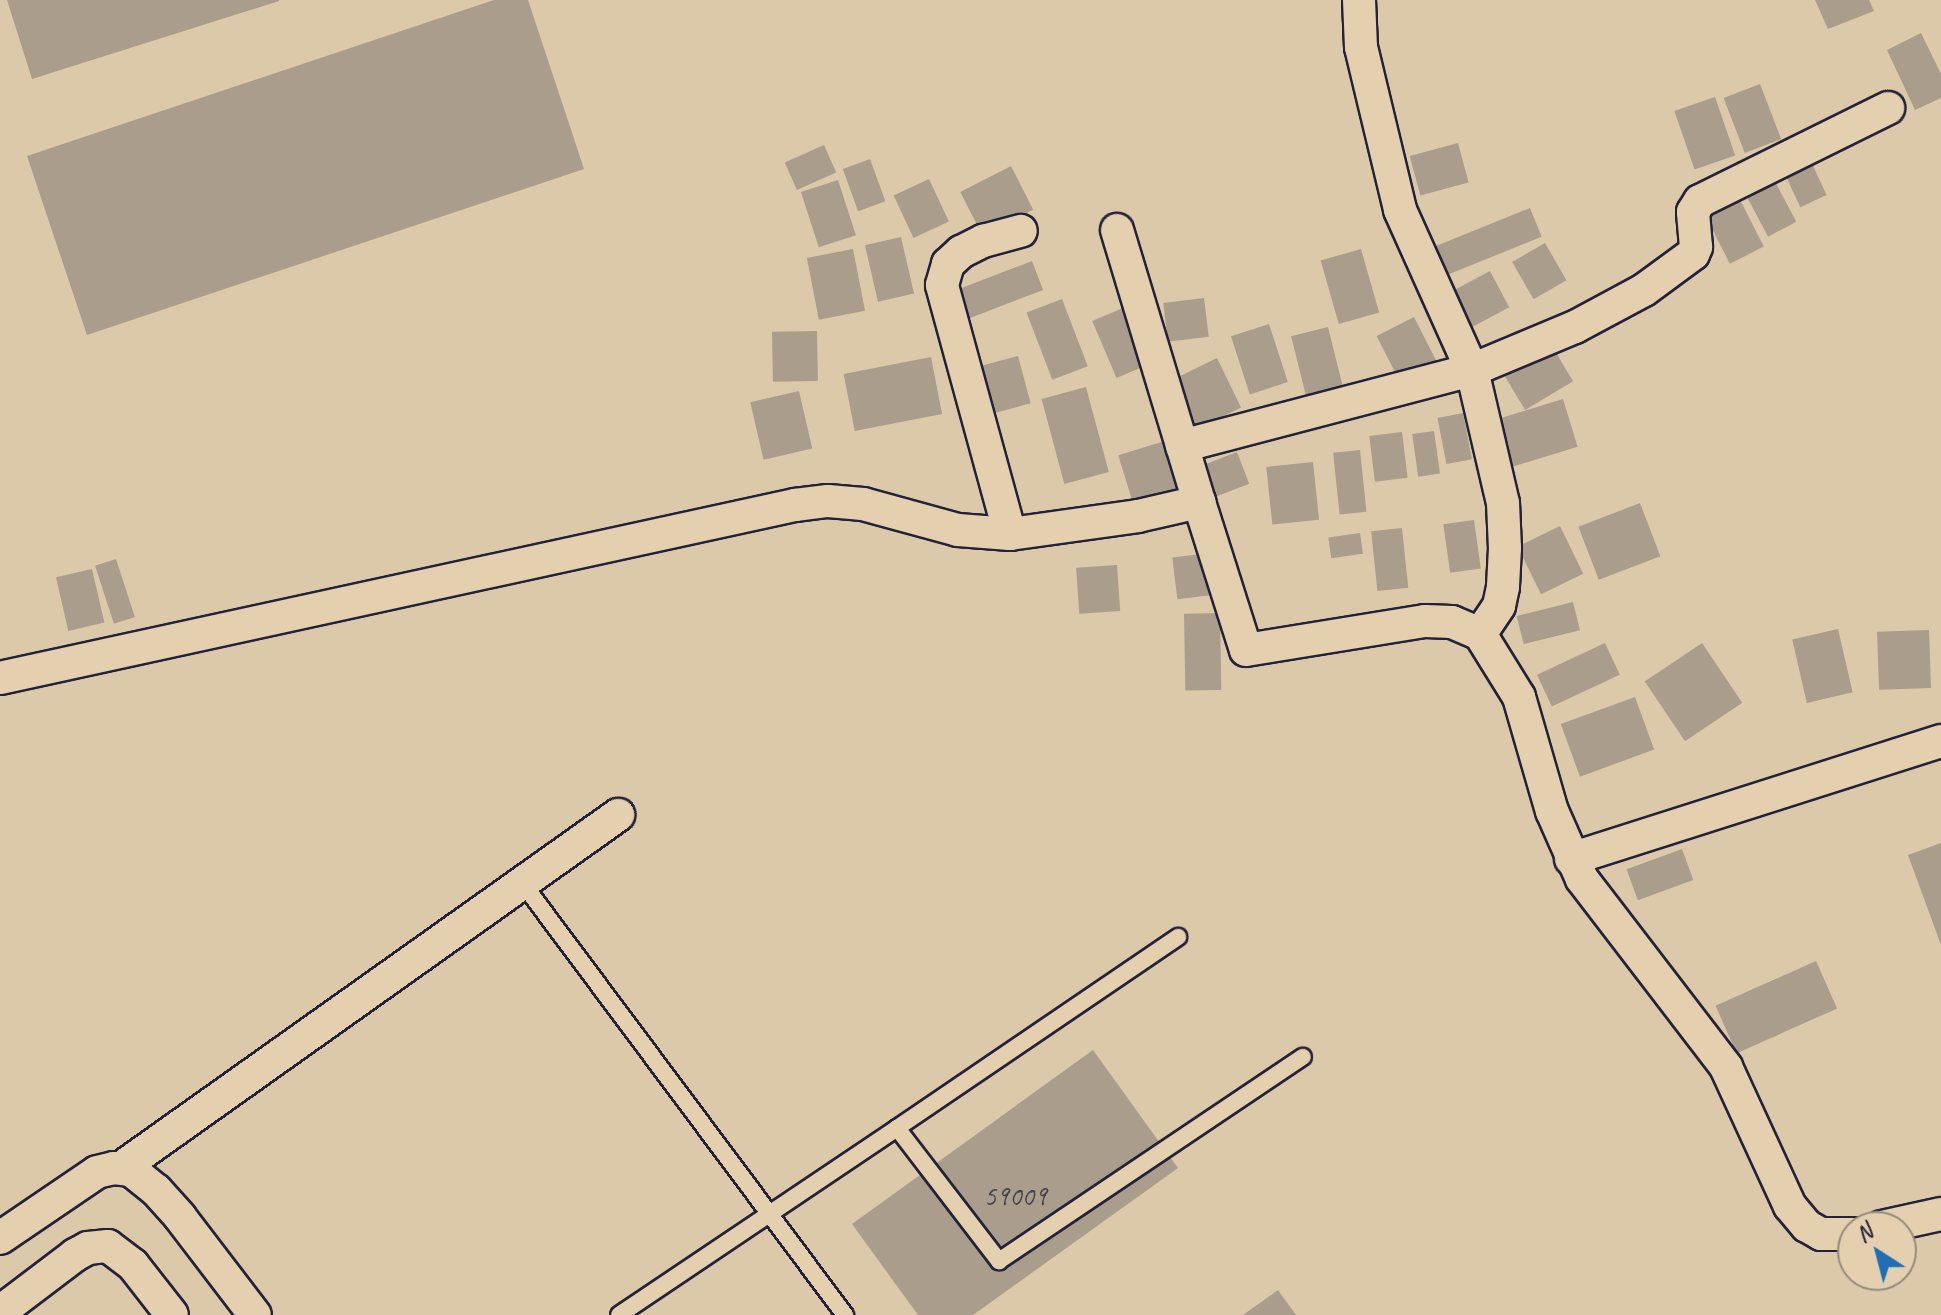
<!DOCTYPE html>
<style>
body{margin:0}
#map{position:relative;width:1941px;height:1315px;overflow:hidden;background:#dcc9a9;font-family:Caveat,sans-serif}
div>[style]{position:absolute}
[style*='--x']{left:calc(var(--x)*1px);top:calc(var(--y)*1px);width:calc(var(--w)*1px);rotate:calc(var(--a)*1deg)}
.building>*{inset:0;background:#ab9d8c;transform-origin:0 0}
.roads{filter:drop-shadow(2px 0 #22223b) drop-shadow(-2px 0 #22223b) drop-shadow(0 2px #22223b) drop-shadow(0 -2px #22223b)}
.lane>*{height:16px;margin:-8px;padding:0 8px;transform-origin:8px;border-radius:8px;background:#e4d0ae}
.street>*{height:32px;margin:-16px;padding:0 16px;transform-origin:16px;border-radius:16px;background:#e4d0ae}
span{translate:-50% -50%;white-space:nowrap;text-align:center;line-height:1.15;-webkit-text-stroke:8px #e4d0ae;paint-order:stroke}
.number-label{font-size:28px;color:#44414f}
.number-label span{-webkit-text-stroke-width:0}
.north{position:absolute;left:1837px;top:1211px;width:80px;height:80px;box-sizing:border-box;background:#e4d0ae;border:2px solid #968a80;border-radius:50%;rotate:324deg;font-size:22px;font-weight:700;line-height:32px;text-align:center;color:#22223b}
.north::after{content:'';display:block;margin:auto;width:28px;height:36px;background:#1f6fb2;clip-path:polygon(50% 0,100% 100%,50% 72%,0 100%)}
</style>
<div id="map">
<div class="building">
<i style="clip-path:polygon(7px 0,279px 0,279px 1px,32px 79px)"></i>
<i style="clip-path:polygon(494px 0,528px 0,584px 169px,87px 335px,27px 156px)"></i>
<i style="clip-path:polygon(1815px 0,1869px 0,1874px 11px,1828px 29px)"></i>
<i style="clip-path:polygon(1921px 33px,1941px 74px,1941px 98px,1915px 110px,1887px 50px)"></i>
<i style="left:1760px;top:84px;width:59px;height:39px;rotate:69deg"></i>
<i style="left:1715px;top:97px;width:62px;height:43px;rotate:71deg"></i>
<i style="left:1458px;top:143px;width:41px;height:50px;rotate:75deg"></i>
<i style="left:824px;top:145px;width:30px;height:43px;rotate:66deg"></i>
<i style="left:1808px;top:155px;width:44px;height:29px;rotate:65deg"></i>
<i style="left:870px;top:159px;width:45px;height:29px;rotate:70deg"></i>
<i style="left:1011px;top:166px;width:49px;height:57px;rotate:63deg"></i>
<i style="left:1771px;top:174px;width:54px;height:32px;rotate:62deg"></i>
<i style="left:929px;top:179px;width:47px;height:39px;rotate:65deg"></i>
<i style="left:838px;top:180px;width:58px;height:39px;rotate:72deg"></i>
<i style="left:1737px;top:194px;width:59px;height:38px;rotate:63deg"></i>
<i style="left:1530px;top:208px;width:31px;height:112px;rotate:68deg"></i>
<i style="left:901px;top:237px;width:58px;height:37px;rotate:77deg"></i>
<i style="left:1545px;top:243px;width:43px;height:38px;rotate:60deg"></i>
<i style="left:853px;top:249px;width:63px;height:47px;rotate:79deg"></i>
<i style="left:1361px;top:249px;width:66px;height:42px;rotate:74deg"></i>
<i style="left:1032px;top:261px;width:31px;height:85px;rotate:69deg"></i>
<i style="left:1490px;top:271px;width:41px;height:49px;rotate:62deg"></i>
<i style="left:1204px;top:298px;width:39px;height:41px;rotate:83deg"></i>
<i style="left:1062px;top:299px;width:72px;height:38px;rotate:69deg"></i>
<i style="left:1130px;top:305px;width:62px;height:41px;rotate:67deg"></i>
<i style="left:1414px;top:317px;width:51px;height:42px;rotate:63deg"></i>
<i style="left:1269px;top:324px;width:61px;height:40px;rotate:72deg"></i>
<i style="left:1328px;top:327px;width:60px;height:38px;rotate:76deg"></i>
<i style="left:817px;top:331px;width:50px;height:45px;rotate:89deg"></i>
<i style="left:1552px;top:346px;width:41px;height:56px;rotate:59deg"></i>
<i style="left:1018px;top:356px;width:49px;height:40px;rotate:75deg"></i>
<i style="left:931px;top:357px;width:58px;height:89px;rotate:79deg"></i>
<i style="left:1217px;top:358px;width:55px;height:49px;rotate:64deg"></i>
<i style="left:1086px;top:387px;width:88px;height:46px;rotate:75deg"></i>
<i style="left:799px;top:391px;width:59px;height:50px;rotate:77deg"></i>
<i style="left:1563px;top:399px;width:50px;height:68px;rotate:73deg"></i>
<i style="left:1463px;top:413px;width:47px;height:26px;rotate:79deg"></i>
<i style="left:1434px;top:431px;width:43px;height:22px;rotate:82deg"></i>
<i style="left:1402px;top:432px;width:46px;height:33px;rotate:83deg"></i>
<i style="left:1168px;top:440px;width:49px;height:52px;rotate:73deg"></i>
<i style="left:1360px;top:450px;width:62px;height:27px;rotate:84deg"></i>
<i style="left:1237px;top:452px;width:34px;height:36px;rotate:69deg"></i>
<i style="left:1313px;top:462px;width:58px;height:47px;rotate:84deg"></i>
<i style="left:1640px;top:503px;width:57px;height:66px;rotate:69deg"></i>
<i style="left:1474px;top:520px;width:49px;height:31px;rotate:82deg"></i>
<i style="left:1560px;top:526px;width:53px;height:47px;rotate:64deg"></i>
<i style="left:1402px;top:528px;width:60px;height:31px;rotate:84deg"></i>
<i style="left:1360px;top:533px;width:21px;height:32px;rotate:82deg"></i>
<i style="left:1209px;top:553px;width:42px;height:37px;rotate:83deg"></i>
<i style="left:116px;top:559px;width:61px;height:22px;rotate:72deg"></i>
<i style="left:1117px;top:565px;width:46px;height:41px;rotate:86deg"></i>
<i style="left:92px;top:569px;width:55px;height:37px;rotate:77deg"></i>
<i style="left:1573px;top:602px;width:29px;height:58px;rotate:76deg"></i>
<i style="left:1220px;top:613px;width:77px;height:36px;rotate:89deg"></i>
<i style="left:1838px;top:629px;width:65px;height:47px;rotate:77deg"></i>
<i style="left:1929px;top:630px;width:58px;height:52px;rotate:88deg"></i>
<i style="left:1605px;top:643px;width:35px;height:75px;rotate:65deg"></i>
<i style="left:1702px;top:643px;width:72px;height:69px;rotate:56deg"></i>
<i style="left:1635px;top:697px;width:56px;height:79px;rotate:70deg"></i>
<i style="clip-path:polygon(1941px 843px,1941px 945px,1908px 855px)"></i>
<i style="left:1682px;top:849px;width:33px;height:59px;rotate:70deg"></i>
<i style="left:1816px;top:961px;width:52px;height:110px;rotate:66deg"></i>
<i style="clip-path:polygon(1093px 1050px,1178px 1168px,973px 1315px,918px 1315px,852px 1224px)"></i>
<i style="clip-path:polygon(1278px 1290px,1296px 1315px,1243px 1315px)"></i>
</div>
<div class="roads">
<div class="lane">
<i style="--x:521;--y:881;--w:542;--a:53.26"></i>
<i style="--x:897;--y:1128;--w:340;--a:-34.2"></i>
<i style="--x:619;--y:1315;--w:335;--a:-33.9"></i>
<i style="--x:897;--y:1128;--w:168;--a:52.5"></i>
<i style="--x:999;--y:1261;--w:366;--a:-33.9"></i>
</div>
<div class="street">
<i style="--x:1359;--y:0;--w:47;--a:87.6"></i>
<i style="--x:1361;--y:47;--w:168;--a:76.5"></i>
<i style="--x:1400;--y:210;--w:175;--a:65.8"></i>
<i style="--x:1472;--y:370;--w:112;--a:-22.7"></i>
<i style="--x:1575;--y:327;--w:78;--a:-28.2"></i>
<i style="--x:1644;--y:290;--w:61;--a:-36.3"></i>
<i style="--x:1693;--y:254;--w:8;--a:-67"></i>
<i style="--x:1696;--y:247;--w:35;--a:-95"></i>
<i style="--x:1693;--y:212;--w:13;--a:-58"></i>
<i style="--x:1700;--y:201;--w:210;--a:-26.3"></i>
<i style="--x:1117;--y:230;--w:284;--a:73.2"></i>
<i style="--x:1182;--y:446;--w:300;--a:-14.7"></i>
<i style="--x:1472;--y:370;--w:137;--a:76.9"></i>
<i style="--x:1503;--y:503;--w:45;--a:87.5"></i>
<i style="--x:1505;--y:548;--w:39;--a:93"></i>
<i style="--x:1503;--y:587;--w:19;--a:102"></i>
<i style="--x:1499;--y:606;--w:34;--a:124"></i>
<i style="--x:1010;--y:534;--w:258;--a:-105.3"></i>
<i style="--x:942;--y:285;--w:22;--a:-74"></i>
<i style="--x:948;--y:264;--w:18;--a:-43"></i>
<i style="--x:961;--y:252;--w:25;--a:-27"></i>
<i style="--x:983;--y:241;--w:39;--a:-15"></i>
<i style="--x:0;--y:678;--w:814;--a:-12.28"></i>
<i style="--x:795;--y:505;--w:33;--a:-7"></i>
<i style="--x:828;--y:501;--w:35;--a:5"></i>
<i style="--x:863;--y:504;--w:98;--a:15.3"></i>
<i style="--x:958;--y:530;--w:52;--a:4.4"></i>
<i style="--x:1010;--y:534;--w:129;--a:-8"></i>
<i style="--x:1138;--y:516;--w:63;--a:-12.9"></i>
<i style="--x:1199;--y:502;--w:155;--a:72.4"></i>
<i style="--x:1246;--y:650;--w:181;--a:-9.2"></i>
<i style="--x:1425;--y:621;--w:27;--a:2"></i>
<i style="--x:1452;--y:622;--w:30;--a:23"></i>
<i style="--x:1480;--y:634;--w:74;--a:58.2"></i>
<i style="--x:1519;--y:697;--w:119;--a:73.9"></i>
<i style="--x:1552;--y:811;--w:74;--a:66.2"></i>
<i style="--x:1582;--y:879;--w:237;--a:52.5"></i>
<i style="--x:1726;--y:1067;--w:153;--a:65.3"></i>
<i style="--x:1790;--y:1206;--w:26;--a:50"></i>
<i style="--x:1807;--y:1226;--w:16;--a:30"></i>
<i style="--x:1821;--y:1234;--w:32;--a:0"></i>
<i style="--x:1571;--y:859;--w:388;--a:-17.7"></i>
<i style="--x:121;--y:1168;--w:610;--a:-35.38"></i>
<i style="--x:1882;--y:1227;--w:60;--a:-12.4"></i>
<i style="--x:0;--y:1238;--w:117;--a:-34.2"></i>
<i style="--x:97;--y:1172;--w:17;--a:-13"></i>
<i style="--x:114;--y:1168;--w:17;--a:7"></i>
<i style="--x:131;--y:1170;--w:32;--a:39"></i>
<i style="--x:156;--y:1190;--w:36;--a:48"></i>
<i style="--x:180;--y:1217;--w:123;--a:52.6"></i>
<i style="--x:0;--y:1312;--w:94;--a:-37.2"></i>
<i style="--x:75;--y:1255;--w:15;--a:-28"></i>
<i style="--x:88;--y:1248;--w:20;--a:-6"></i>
<i style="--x:108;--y:1246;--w:31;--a:37"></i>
<i style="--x:133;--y:1265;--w:63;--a:52"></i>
</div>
</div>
<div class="number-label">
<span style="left:1015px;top:1196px">59009</span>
</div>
<div class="north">N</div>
</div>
